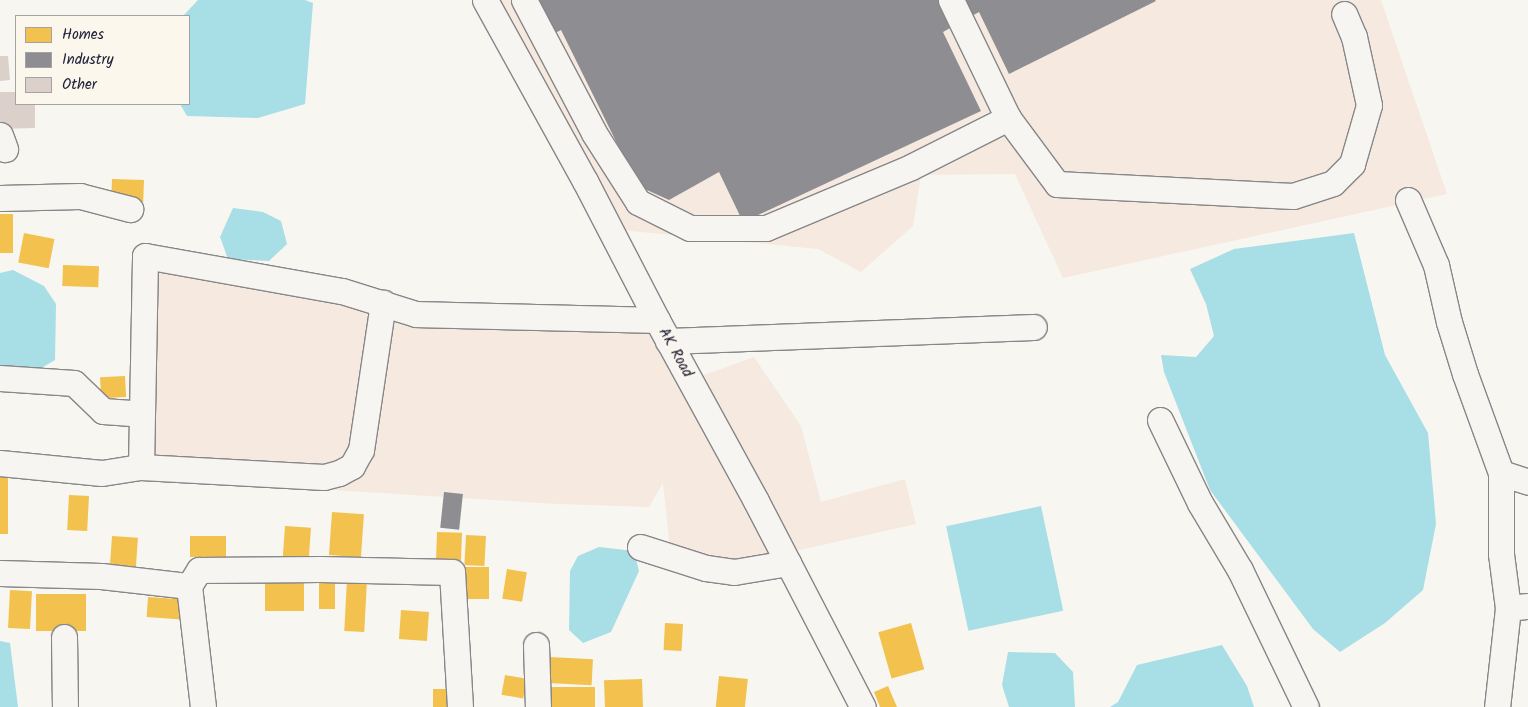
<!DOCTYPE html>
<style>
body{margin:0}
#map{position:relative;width:1528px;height:707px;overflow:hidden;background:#f8f6f0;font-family:Kalam,sans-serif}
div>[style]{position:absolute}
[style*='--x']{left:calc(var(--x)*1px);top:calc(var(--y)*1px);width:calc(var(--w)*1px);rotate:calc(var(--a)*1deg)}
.built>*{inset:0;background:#f5e9e0}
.water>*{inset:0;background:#a8dee6;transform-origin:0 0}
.homes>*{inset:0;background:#f2c14e;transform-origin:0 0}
.industry>*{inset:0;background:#8d8d92;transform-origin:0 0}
.building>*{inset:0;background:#dcd0cb}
.roads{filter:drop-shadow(1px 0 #878688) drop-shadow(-1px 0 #878688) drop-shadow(0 1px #878688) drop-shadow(0 -1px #878688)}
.minor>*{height:25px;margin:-12.5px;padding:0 12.5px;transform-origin:12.5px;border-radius:12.5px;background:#f6f5f1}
span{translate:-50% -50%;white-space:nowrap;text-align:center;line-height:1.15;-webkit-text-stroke:5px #fbf7ec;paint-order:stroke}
.street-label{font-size:15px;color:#22223b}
.legend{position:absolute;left:15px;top:15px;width:175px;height:90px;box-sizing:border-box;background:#fbf7ec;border:1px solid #a4a2a5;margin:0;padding:6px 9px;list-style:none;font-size:15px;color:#22223b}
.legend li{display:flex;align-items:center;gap:10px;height:25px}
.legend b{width:25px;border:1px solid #a4a2a5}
</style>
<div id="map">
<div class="built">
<i style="clip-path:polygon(495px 0,1381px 0,1447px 194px,1063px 278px,1015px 174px,921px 175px,913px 226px,861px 272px,818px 249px,621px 230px)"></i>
<i style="clip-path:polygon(149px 262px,341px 298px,645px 316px,682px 383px,754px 357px,801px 426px,821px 502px,905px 479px,916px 524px,733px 565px,670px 549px,663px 483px,649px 507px,558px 504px,139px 478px)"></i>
</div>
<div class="water">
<i style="clip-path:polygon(198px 0,305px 0,313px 3px,305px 104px,258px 118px,187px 116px,180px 104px,189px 104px,189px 16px,183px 16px)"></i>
<i style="clip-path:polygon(233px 208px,263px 212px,281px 221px,287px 244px,269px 261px,228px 259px,220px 237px)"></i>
<i style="clip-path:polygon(1354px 233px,1385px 355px,1428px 433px,1436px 524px,1423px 590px,1385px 623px,1340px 652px,1313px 629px,1210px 490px,1164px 372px,1161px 355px,1196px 357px,1214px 336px,1206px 304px,1190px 269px,1234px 249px)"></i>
<i style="clip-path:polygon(13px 270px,44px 286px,56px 304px,55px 360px,26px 377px,0 366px,0 273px)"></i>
<i style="left:1041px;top:506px;width:107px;height:97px;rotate:78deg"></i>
<i style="clip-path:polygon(599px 547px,634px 551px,639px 571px,611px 632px,583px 643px,569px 630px,570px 571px,578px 556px)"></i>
<i style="clip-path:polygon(0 641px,10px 643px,18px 707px,0 707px)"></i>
<i style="clip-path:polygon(1222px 645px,1247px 686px,1254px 707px,1110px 707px,1118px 702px,1137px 665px)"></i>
<i style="clip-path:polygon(1008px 652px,1055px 653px,1073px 672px,1075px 707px,1009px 707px,1002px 685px)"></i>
</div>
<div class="homes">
<i style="left:112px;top:179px;width:32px;height:22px;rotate:2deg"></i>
<i style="left:0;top:214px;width:13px;height:39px"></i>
<i style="left:24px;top:233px;width:31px;height:30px;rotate:11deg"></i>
<i style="left:63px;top:265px;width:36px;height:21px;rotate:2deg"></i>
<i style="left:125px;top:376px;width:21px;height:25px;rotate:87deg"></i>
<i style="left:0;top:470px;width:8px;height:64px"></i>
<i style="left:69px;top:495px;width:20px;height:35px;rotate:3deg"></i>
<i style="left:332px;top:512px;width:32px;height:43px;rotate:4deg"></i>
<i style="left:285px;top:526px;width:26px;height:31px;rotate:4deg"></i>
<i style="left:437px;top:532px;width:25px;height:33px;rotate:2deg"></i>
<i style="left:466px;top:535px;width:20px;height:30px;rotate:3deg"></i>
<i style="left:112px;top:536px;width:26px;height:31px;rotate:4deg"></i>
<i style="left:190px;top:536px;width:36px;height:21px"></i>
<i style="left:465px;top:567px;width:24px;height:32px"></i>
<i style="left:507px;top:569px;width:20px;height:30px;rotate:9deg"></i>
<i style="left:347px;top:579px;width:20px;height:52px;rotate:3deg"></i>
<i style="left:265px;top:580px;width:39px;height:31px"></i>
<i style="left:319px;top:581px;width:16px;height:28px"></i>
<i style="left:10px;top:590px;width:22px;height:38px;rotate:3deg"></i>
<i style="left:36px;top:594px;width:50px;height:37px"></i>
<i style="left:148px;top:597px;width:39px;height:20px;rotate:4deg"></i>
<i style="left:401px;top:610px;width:28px;height:29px;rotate:4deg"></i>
<i style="left:665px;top:623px;width:18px;height:27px;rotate:3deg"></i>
<i style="left:911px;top:623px;width:48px;height:34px;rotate:74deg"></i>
<i style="left:549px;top:657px;width:44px;height:26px;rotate:3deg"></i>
<i style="left:505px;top:675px;width:22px;height:20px;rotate:10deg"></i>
<i style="left:719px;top:676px;width:29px;height:31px;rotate:6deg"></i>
<i style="left:642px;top:679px;width:28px;height:38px;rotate:88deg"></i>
<i style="clip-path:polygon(888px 686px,897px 707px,880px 707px,874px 692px)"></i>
<i style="left:550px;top:687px;width:45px;height:20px"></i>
<i style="left:433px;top:689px;width:18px;height:18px"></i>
</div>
<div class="industry">
<i style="clip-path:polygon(533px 0,1155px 0,1156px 1px,1009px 74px,979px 12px,943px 32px,981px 111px,743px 222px,719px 172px,669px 200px,638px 186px,561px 30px,551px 35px)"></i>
<i style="left:444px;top:492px;width:19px;height:36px;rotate:6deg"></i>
</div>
<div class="building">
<i style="clip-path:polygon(0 56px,8px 56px,10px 80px,0 81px)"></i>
<i style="clip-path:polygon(0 92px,16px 92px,16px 104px,35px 104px,35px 128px,0 129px)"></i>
</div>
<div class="roads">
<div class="minor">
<i style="--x:485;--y:0;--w:207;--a:61.1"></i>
<i style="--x:585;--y:181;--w:157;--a:62.6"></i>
<i style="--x:657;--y:320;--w:206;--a:61.3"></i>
<i style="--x:756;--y:501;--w:232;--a:62.6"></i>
<i style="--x:524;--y:0;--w:150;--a:62.2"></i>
<i style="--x:594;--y:133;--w:82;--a:57.5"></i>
<i style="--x:638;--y:202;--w:58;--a:26.6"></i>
<i style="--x:690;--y:228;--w:76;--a:0"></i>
<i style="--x:766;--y:228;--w:157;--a:-22.8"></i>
<i style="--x:911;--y:167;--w:109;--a:-26.8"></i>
<i style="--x:1008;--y:118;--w:131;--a:-115.8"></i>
<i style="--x:1008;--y:118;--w:82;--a:53.4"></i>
<i style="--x:1057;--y:184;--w:236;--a:2.9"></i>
<i style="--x:1293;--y:196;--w:42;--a:-18"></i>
<i style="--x:1333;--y:183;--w:27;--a:-45"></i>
<i style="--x:1352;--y:164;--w:61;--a:-73.9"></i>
<i style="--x:1369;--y:105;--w:70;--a:-102.4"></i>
<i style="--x:1354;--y:37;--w:25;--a:-113"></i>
<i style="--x:0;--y:135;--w:15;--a:70"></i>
<i style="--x:0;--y:198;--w:80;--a:-1.4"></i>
<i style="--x:80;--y:196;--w:52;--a:14.6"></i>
<i style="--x:1408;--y:200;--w:71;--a:66.7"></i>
<i style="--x:1436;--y:265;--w:58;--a:77.2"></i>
<i style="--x:1449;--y:322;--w:54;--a:72.9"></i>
<i style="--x:1465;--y:374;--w:105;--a:70"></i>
<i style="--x:1501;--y:473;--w:81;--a:90"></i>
<i style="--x:1501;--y:554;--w:54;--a:82.6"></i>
<i style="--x:1508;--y:608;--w:100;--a:96.3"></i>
<i style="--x:668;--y:341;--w:366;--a:-2.2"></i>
<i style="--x:0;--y:378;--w:74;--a:3.9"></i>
<i style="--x:74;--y:383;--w:40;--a:44"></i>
<i style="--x:103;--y:411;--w:39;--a:4"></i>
<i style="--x:1160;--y:420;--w:92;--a:64.3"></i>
<i style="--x:1200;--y:503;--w:78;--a:59.2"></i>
<i style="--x:1240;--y:570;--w:152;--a:64.3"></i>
<i style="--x:0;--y:463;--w:102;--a:5.6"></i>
<i style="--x:102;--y:473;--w:39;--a:-9"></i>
<i style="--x:141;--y:467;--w:183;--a:3.1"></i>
<i style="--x:324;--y:477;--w:16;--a:-15"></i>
<i style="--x:339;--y:473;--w:15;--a:-28"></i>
<i style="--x:352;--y:466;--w:18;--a:-61"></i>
<i style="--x:361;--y:450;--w:149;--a:-81.5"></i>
<i style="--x:141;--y:467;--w:211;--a:-88.9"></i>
<i style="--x:145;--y:256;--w:200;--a:10.1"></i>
<i style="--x:342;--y:291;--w:77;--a:17.3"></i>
<i style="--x:416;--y:314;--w:241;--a:1.4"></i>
<i style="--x:1501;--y:473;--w:28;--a:18"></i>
<i style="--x:640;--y:547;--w:69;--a:17.7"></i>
<i style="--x:706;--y:568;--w:28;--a:8"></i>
<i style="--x:734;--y:572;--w:55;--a:-9.5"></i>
<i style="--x:0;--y:573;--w:101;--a:1.7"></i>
<i style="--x:101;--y:576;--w:89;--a:6.5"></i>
<i style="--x:1508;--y:608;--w:20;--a:-6"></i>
<i style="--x:64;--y:637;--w:70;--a:89.2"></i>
<i style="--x:536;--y:645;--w:62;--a:88.2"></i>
<i style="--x:203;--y:707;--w:122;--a:-96.6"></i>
<i style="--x:189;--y:586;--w:19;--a:-58"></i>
<i style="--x:199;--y:570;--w:121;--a:-0.5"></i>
<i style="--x:320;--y:569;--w:132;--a:1.3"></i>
<i style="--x:452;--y:572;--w:135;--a:86.6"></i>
</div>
</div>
<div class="street-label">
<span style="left:675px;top:353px;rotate:61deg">AK Road</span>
</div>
<ul class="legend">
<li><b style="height:14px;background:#f2c14e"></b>Homes</li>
<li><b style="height:14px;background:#8d8d92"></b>Industry</li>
<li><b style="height:14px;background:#dcd0cb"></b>Other</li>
</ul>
</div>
